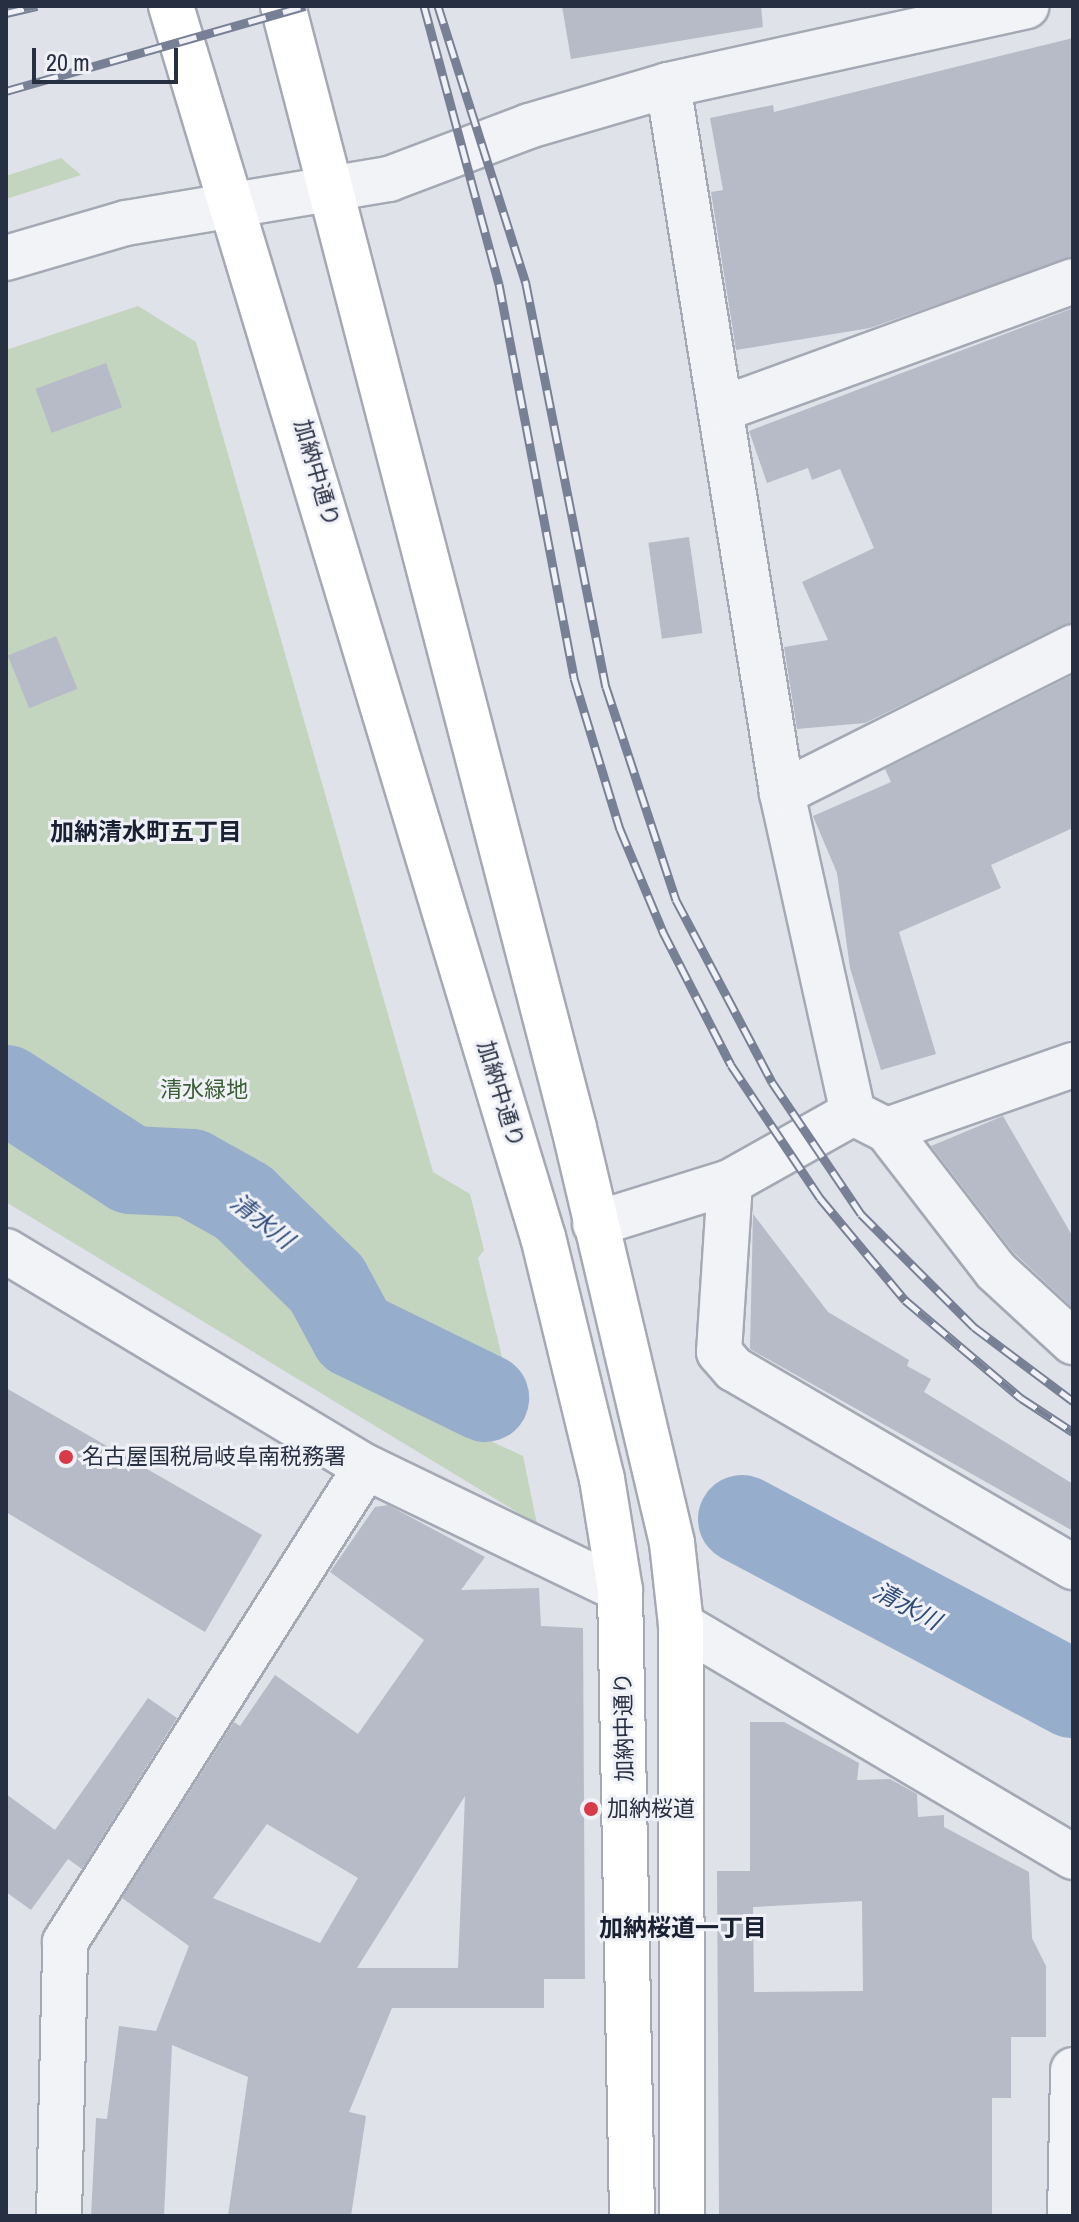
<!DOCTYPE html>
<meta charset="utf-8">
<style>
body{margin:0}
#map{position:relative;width:1079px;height:2222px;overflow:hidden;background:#dfe2e9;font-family:"Archivo Narrow","Noto Sans JP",sans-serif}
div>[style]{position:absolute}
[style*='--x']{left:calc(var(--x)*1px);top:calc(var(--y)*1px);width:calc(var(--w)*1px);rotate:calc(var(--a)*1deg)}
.green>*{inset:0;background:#c3d4bf}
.river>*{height:88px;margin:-44px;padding:0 44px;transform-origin:44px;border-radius:44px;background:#97adcc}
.building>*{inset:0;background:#b6bbc7;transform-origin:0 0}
.roads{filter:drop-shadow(2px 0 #a4a9b4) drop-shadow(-2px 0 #a4a9b4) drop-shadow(0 2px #a4a9b4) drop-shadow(0 -2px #a4a9b4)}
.minor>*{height:44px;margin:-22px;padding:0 22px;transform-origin:22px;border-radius:22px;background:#f2f3f7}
.tertiary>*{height:44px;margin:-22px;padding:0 22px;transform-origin:22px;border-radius:22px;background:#f2f3f7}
.trunk>*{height:44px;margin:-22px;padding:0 22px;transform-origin:22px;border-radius:22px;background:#fff}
.rail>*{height:9px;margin-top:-4.5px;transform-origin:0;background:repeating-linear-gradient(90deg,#eff1f7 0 18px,#778094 0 36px);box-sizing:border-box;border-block:2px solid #778094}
.dots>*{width:22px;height:22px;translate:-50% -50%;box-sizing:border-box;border:4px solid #eff1f7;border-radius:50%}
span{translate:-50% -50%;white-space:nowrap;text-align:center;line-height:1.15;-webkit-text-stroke:6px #eff1f7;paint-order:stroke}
.street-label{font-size:22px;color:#272f42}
.park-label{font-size:22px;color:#385e33}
.poi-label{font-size:22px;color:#272f42}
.left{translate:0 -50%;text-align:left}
.neighbourhood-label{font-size:24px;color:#192032;font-weight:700}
.water-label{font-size:24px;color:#2e4a79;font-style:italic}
.frame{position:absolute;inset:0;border:8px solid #272f42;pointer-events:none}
.scale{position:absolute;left:32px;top:48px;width:146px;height:36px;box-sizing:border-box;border:4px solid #272f42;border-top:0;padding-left:10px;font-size:24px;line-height:28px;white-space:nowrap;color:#272f42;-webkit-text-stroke:6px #eff1f7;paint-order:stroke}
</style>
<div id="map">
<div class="green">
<i style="clip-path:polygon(61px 158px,81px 175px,6px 199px,6px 176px)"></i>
<i style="clip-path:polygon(138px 306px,196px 342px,433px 1172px,470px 1194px,484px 1250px,478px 1258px,503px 1361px,469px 1431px,523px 1456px,537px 1524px,6px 1202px,6px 350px)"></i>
</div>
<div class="river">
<i style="--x:6;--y:1089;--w:149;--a:32.9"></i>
<i style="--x:131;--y:1170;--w:60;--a:2.9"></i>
<i style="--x:191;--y:1173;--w:60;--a:29.1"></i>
<i style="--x:243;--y:1202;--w:117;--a:44.3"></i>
<i style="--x:327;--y:1284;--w:57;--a:61.6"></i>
<i style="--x:354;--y:1334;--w:146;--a:26"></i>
<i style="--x:742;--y:1519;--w:374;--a:27.9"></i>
</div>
<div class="building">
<i style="clip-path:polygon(562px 6px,761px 6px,763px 27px,571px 59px)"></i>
<i style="clip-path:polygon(1073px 38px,1073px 257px,870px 328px,736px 350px,711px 192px,723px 190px,710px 118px,773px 105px,774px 112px)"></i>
<i style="clip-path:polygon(1073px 308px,1073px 622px,865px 723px,797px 729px,784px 647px,828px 640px,802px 582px,874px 548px,840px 469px,812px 480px,808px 468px,767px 483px,749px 431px)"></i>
<i style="left:106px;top:363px;width:47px;height:75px;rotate:70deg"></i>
<i style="left:689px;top:537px;width:97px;height:41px;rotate:82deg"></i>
<i style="left:56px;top:636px;width:57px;height:52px;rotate:68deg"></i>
<i style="clip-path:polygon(1073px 675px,1073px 828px,991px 865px,1001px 888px,899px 932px,936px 1054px,881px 1070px,850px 968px,837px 873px,813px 816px,891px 782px,885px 769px)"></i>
<i style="clip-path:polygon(1003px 1116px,1073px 1237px,1073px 1308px,1013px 1252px,931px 1146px)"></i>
<i style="clip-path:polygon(753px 1214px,828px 1312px,909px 1360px,907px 1366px,931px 1379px,924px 1392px,1073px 1484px,1073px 1531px,750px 1349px)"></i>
<i style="clip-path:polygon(6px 1388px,262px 1535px,205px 1632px,6px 1512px)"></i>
<i style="clip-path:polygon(evenodd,388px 1505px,485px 1557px,461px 1590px,539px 1588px,541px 1626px,583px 1628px,585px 1979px,544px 1979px,544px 2008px,392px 2008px,349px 2112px,366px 2116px,351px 2216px,228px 2216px,248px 2077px,172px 2045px,164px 2216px,91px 2216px,96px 2118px,107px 2119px,119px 2026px,156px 2031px,189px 1946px,122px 1898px,234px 1722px,240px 1726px,275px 1675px,358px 1734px,424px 1640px,330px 1572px,375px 1507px,388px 1505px,465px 1796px,458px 1968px,357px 1968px,465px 1796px,388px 1505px,267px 1824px,358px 1878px,320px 1943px,213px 1898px,267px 1824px)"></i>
<i style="clip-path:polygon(148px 1698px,177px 1718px,82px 1869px,68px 1859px,31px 1910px,6px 1892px,6px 1794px,55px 1830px)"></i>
<i style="clip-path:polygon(evenodd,750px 1722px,784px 1722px,859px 1763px,857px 1780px,890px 1779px,917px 1794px,918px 1817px,944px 1815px,944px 1827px,1029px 1872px,1032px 1938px,1046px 1966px,1046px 2037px,1011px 2037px,1011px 2098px,992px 2098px,992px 2216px,719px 2214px,717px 1871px,750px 1871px,750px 1722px,862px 1901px,863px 1991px,754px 1992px,753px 1907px,862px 1901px)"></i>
</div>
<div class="roads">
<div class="minor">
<i style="--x:668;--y:85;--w:717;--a:80.85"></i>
<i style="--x:782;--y:793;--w:328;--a:77.5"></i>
<i style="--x:853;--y:1113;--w:38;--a:27"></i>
<i style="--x:887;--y:1130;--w:178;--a:52.3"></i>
<i style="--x:996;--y:1271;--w:105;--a:42.7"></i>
<i style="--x:722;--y:409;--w:374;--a:-20"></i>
<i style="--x:782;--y:793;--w:326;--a:-26.6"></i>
<i style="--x:887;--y:1130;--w:197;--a:-19.3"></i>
<i style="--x:730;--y:1182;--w:170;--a:93.7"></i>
<i style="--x:719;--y:1352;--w:23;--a:49"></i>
<i style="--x:734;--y:1369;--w:393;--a:30.3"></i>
<i style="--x:595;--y:1224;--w:141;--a:-17.3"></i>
<i style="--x:730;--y:1182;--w:141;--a:-29.3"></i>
<i style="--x:6;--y:1251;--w:420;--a:31"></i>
<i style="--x:366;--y:1467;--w:282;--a:25.8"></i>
<i style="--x:681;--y:1625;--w:456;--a:30.6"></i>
<i style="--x:59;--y:2216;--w:274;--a:-88.7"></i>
<i style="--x:65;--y:1942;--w:562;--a:-57.64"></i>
<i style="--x:1070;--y:2216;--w:146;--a:-88.8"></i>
</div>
<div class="tertiary">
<i style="--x:6;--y:258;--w:125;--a:-16.3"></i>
<i style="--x:126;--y:223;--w:267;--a:-9.5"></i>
<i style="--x:389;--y:179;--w:150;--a:-20.7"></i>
<i style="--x:529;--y:126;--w:145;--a:-16.4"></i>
<i style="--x:668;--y:85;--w:367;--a:-12.4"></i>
</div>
<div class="trunk">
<i style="--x:171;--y:6;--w:1286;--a:73.19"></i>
<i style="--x:543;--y:1237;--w:249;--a:76.3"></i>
<i style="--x:602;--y:1479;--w:112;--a:80.8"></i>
<i style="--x:620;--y:1590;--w:626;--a:88.9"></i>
<i style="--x:283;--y:6;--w:1159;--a:75.46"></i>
<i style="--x:574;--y:1128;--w:426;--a:76.7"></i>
<i style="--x:672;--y:1543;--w:82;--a:83.7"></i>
<i style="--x:681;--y:1625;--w:591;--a:89.9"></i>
</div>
</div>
<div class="rail">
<i style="--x:424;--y:6;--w:288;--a:74.9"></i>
<i style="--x:499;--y:284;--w:401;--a:79.2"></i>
<i style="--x:574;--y:678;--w:158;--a:73.1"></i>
<i style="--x:620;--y:829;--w:112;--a:67.3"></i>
<i style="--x:663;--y:932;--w:149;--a:62.9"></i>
<i style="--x:731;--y:1065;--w:160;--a:56.2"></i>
<i style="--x:820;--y:1198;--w:133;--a:50.2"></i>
<i style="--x:905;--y:1300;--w:152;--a:40.2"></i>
<i style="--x:1021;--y:1398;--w:62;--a:33.2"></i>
<i style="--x:438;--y:6;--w:292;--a:72.4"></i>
<i style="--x:526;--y:284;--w:411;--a:78.8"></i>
<i style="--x:606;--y:687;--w:224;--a:71.8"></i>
<i style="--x:676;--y:900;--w:206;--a:62.2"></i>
<i style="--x:772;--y:1082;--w:159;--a:56"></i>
<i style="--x:861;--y:1214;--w:160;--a:45"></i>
<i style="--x:974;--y:1327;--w:124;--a:36.8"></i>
<i style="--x:6;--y:13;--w:32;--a:-13"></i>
<i style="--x:6;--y:91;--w:311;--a:-15.9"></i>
</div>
<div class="dots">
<i style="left:66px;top:1457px;background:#d83a48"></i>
<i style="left:591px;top:1809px;background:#d83a48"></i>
</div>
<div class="street-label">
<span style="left:317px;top:473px;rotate:74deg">加納中通り</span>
<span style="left:501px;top:1094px;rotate:73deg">加納中通り</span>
<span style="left:624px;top:1727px;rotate:-91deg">加納中通り</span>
</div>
<div class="park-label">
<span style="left:204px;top:1090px">清水緑地</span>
</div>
<div class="poi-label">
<span class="left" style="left:82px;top:1457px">名古屋国税局岐阜南税務署</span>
<span class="left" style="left:607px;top:1809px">加納桜道</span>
</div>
<div class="neighbourhood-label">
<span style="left:146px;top:832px">加納清水町五丁目</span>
<span style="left:683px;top:1928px">加納桜道一丁目</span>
</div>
<div class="water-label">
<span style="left:262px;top:1221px;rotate:38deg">清水川</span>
<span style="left:907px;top:1606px;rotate:28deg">清水川</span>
</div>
<div class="frame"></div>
<div class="scale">20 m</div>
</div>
